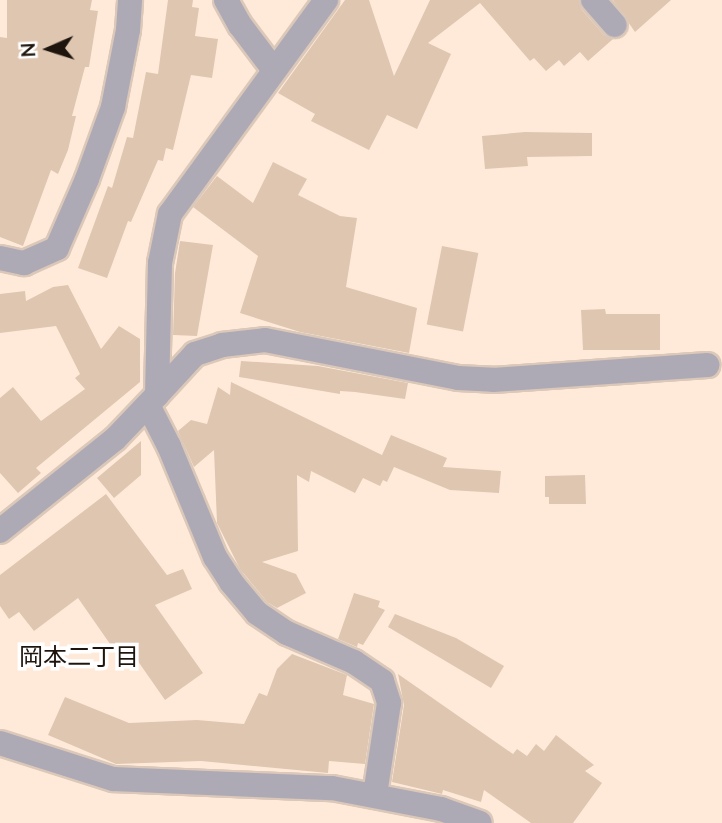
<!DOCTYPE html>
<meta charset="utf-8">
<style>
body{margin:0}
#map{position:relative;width:722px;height:823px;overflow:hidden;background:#ffead9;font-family:Lato,"Noto Sans JP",sans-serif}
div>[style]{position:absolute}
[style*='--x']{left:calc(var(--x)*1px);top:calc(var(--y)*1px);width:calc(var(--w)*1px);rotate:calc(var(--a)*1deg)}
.building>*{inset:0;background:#dfc6b1;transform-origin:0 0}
.roads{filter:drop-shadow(2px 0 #dbc8b9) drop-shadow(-2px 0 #dbc8b9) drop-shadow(0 2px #dbc8b9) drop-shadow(0 -2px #dbc8b9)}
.street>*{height:24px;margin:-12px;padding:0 12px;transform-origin:12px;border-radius:12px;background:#adaab6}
span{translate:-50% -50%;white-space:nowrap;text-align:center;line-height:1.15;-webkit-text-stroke:7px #fff;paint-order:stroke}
.neighbourhood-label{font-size:24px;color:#1e160e}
.north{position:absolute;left:14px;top:14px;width:70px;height:70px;-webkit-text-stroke:5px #fff;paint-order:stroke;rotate:267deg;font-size:19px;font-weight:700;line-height:28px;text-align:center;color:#1e160e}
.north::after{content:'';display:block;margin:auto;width:24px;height:32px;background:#1e160e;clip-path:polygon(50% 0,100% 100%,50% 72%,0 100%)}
</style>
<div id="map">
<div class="building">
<i style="clip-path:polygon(7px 0,92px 0,90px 10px,98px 11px,89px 67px,85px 67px,72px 116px,76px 116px,68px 150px,58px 174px,51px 170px,23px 246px,0 237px,0 37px,7px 38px)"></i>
<i style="clip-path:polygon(168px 0,193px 0,192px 7px,199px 8px,195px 36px,218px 39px,212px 78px,191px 75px,173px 150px,166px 148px,163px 161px,158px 160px,131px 222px,128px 221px,107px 278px,78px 268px,108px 186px,112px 188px,127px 137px,133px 138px,146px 72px,158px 74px)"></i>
<i style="clip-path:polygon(345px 0,369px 0,394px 76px,430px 0,579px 0,582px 10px,604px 35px,613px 39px,588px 61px,580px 52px,564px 66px,559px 60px,546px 71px,534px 58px,530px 61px,480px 3px,428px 43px,451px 54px,417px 129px,387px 115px,369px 150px,311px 121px,315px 114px,278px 93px)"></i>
<i style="clip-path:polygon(613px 0,671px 0,635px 32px)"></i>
<i style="clip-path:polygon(525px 132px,592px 133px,592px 156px,527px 157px,528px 166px,485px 169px,482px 136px)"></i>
<i style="clip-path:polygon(273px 162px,307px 179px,298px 195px,340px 216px,357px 218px,346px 287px,417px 308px,409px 353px,300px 332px,240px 313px,258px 256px,193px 207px,217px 176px,253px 203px)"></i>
<i style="clip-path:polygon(180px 241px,213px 245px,197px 336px,173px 335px,175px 273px)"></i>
<i style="left:442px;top:246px;width:37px;height:80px;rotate:11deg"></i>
<i style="clip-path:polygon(68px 285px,101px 349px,119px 326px,140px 339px,140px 382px,36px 468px,41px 473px,18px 493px,0 473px,0 398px,13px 387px,41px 421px,85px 389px,75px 378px,80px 374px,56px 326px,0 333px,0 294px,25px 291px,26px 301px,53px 287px)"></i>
<i style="clip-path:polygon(605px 309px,606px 314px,660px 314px,660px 350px,583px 350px,581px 310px)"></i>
<i style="clip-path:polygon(241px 361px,318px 366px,408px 383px,405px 399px,355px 392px,340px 391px,340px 394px,239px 377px)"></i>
<i style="clip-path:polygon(231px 382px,382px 455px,391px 435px,447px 458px,443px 467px,501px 471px,499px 493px,450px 490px,394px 467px,387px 482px,383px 480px,380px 486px,363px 478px,355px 493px,311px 471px,309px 482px,297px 475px,298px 551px,262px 562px,296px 574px,306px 593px,277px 608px,267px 602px,240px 569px,217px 523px,214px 450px,194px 467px,178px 431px,191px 420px,207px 424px,218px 387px,230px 395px)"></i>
<i style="clip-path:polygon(141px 441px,141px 475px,114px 498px,97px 478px)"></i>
<i style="clip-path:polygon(585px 475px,586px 504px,549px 504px,549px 497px,545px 497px,545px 476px)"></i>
<i style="clip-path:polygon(106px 494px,167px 575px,183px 569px,192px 589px,155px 605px,203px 673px,165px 700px,135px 657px,124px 664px,78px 598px,34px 631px,19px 612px,9px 619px,0 606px,0 575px)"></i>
<i style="clip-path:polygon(354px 593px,380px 601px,378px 607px,385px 610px,363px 645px,358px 643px,357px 647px,338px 639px)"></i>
<i style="clip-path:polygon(395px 614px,456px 638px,504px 666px,491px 688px,388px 627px)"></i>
<i style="clip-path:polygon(292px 654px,347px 675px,343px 695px,374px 704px,365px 764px,329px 761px,328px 773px,201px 761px,116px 764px,48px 735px,65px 697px,129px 723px,197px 720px,244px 724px,259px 693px,267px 696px,277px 669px)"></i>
<i style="clip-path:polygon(398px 674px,513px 754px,517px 749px,527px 756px,536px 744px,544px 751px,556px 735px,594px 765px,585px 771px,602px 783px,573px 823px,531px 823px,484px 790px,481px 802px,443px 790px,442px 794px,392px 782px,404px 705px)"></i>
</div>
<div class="roads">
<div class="street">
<i style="--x:226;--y:0;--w:29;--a:61"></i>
<i style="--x:240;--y:25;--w:56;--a:52.9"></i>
<i style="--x:593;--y:0;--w:33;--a:49"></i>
<i style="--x:0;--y:258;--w:25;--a:12"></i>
<i style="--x:24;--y:263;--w:36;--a:-24"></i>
<i style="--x:57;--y:248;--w:75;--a:-66.5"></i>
<i style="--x:87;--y:179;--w:77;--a:-70.1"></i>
<i style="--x:113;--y:107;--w:78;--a:-79"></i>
<i style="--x:128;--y:30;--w:30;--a:-86"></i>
<i style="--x:157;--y:395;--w:56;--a:-47.2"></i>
<i style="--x:195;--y:354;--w:28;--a:-18"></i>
<i style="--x:222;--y:345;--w:43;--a:-6.6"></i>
<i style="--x:265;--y:340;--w:197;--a:11.1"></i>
<i style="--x:458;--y:378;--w:35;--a:3"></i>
<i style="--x:493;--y:380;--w:215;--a:-4"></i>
<i style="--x:148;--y:405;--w:46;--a:62.9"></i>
<i style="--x:169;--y:446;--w:120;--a:67.5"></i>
<i style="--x:215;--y:557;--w:30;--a:57"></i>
<i style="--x:231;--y:582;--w:40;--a:50"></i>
<i style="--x:257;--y:613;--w:36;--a:34"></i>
<i style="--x:287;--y:633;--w:73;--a:23.4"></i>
<i style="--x:354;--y:662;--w:34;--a:34"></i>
<i style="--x:382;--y:681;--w:23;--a:72"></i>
<i style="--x:389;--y:703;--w:92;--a:98.7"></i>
<i style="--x:0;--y:531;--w:147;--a:-38.7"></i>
<i style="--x:115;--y:439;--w:61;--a:-46.3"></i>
<i style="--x:157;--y:395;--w:132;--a:-88.7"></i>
<i style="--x:160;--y:263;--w:50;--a:-78.5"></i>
<i style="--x:170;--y:214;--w:265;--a:-53.9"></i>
<i style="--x:0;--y:743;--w:119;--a:17.7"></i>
<i style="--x:113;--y:779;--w:219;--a:2.4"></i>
<i style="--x:332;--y:788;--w:111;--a:10.9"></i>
<i style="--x:441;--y:809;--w:41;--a:19.7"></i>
</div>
</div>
<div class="neighbourhood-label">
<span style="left:79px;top:656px">岡本二丁目</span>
</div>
<div class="north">N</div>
</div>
